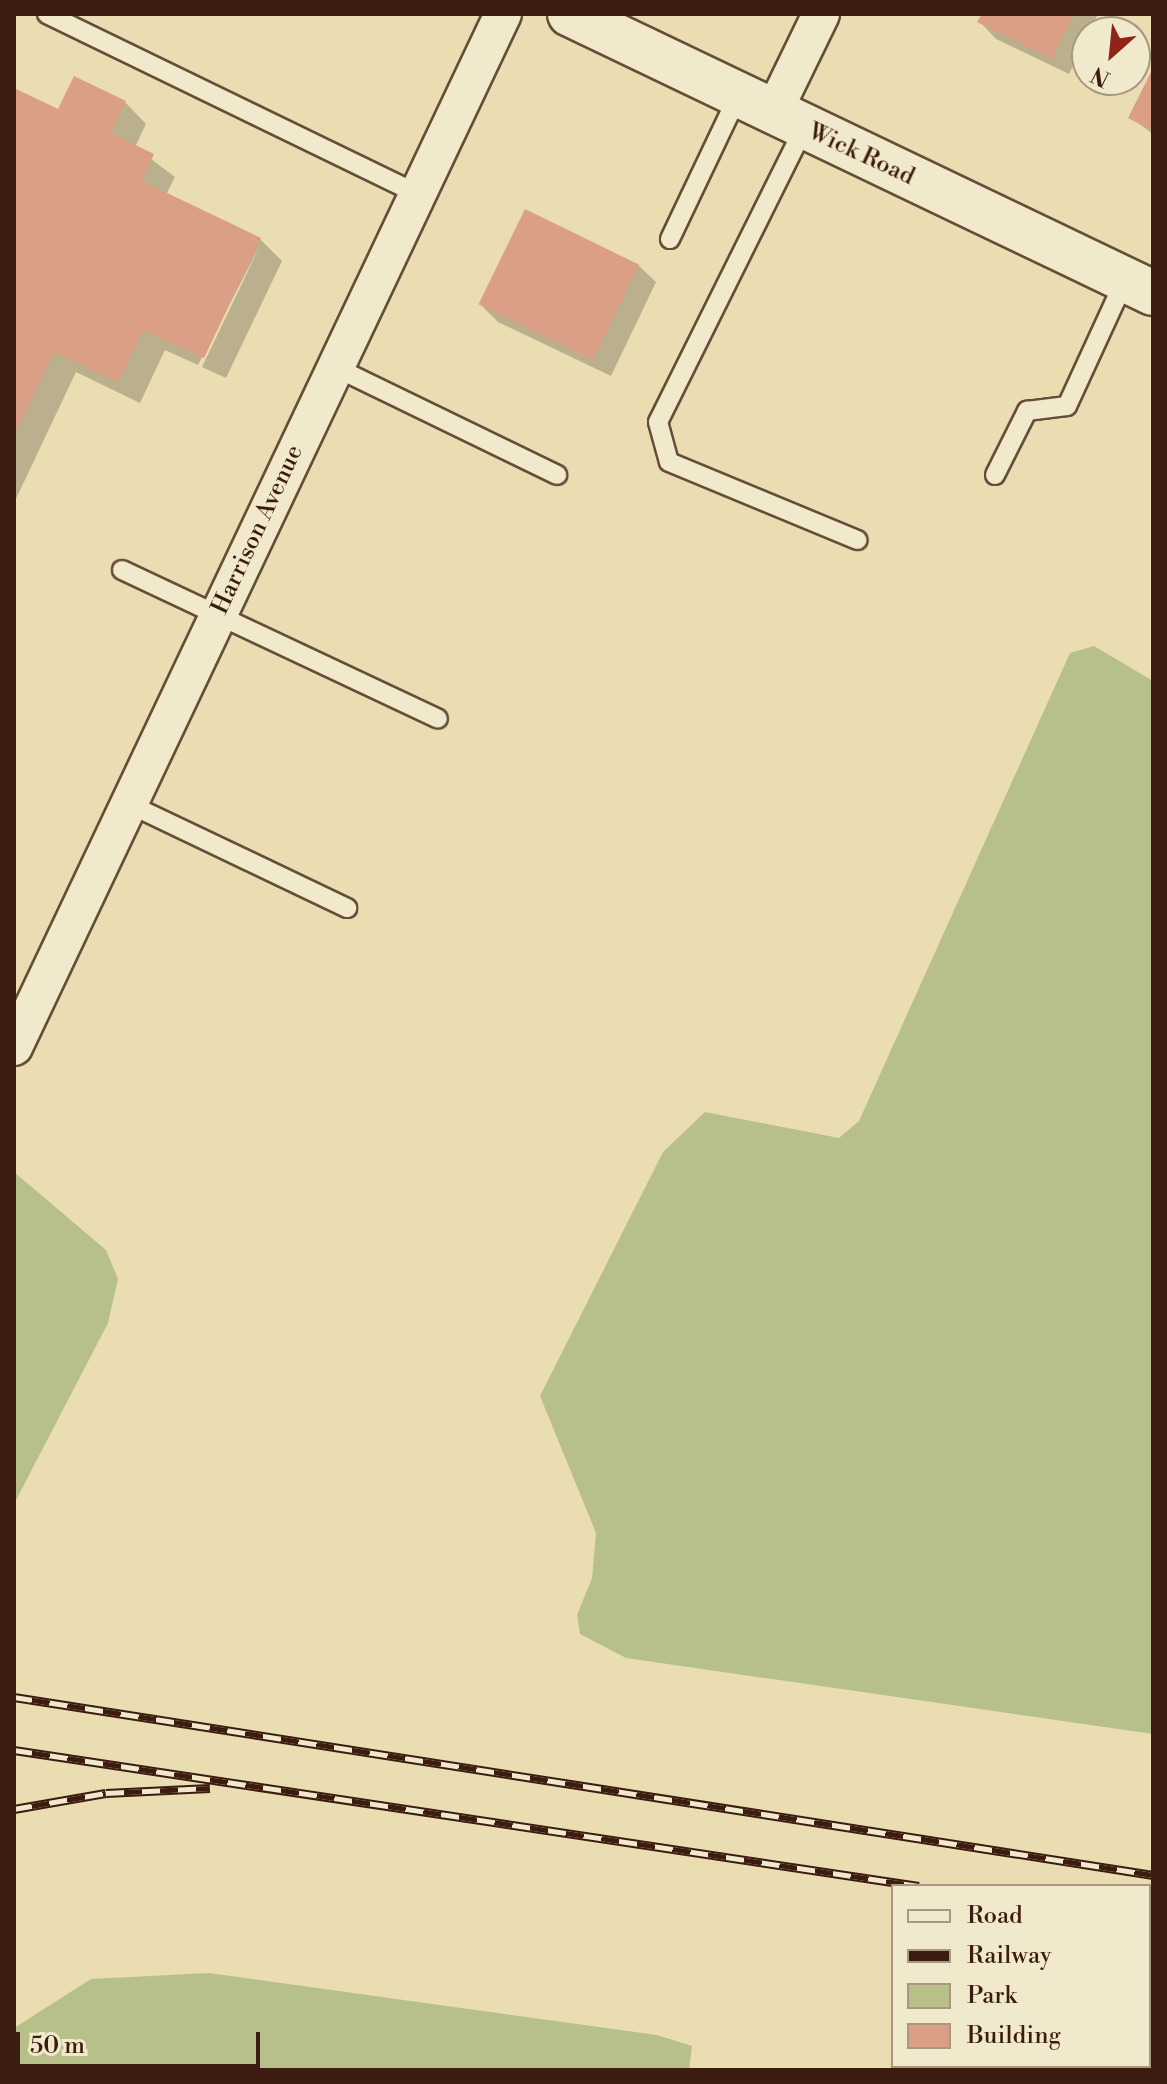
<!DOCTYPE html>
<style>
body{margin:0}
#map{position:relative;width:1167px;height:2084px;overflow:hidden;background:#e9ddb1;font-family:"Libre Bodoni",serif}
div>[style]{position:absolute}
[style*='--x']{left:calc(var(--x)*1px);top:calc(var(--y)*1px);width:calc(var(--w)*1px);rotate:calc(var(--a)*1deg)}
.green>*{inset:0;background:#b8c08a}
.shadow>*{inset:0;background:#0003}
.building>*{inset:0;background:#db9f85;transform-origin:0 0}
.roads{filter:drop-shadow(2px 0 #674c38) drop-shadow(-2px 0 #674c38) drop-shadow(0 2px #674c38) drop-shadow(0 -2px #674c38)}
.service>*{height:18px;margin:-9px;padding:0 9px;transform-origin:9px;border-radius:9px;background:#f1e9cc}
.minor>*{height:36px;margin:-18px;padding:0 18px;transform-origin:18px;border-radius:18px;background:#f1e9cc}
.tertiary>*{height:44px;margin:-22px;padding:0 22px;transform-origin:22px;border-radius:22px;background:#f1e9cc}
.rail>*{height:9px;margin-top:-4.5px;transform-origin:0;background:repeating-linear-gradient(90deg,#f1e9cc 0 18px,#3c1c10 0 36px);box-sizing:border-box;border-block:2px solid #3c1c10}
span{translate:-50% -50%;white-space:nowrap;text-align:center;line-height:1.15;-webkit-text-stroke:7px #f1e9cc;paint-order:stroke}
.street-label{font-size:24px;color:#3c1c10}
.frame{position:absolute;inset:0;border:16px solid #3c1c10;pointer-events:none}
.legend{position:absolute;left:891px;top:1884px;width:260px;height:184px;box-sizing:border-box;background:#f1e9cc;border:2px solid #a99781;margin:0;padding:10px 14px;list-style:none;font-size:24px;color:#3c1c10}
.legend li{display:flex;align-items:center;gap:16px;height:40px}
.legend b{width:40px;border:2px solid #a99781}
.north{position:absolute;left:1071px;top:16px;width:80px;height:80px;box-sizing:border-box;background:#f1e9cc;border:2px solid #a99781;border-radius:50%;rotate:207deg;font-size:22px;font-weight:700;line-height:32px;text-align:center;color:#3c1c10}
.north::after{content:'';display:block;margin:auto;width:28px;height:36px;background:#8f2418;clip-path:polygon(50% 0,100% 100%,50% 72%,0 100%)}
.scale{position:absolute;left:16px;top:2032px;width:244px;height:36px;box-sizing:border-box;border:4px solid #3c1c10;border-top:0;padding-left:10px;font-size:24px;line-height:28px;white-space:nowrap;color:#3c1c10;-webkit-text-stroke:6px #f1e9cc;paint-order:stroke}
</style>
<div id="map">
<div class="green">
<i style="clip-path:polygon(1094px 646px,1153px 681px,1153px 1734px,626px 1658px,580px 1634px,577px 1615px,592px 1578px,596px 1533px,540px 1396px,663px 1152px,705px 1112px,839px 1138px,859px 1121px,1070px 653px)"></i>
<i style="clip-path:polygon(14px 1172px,106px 1250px,118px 1279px,108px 1323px,14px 1504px)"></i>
<i style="clip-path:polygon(209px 1973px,657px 2035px,692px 2046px,689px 2070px,14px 2070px,14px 2028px,91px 1979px)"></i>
</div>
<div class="shadow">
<i style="clip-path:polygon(984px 14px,1098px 14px,1069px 74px,996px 39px,980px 22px)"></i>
<i style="clip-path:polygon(1104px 25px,1118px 32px,1101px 32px)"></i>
<i style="clip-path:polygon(1153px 72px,1153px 134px,1130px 117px)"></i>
<i style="clip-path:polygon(14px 93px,59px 112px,125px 102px,146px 124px,135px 147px,175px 177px,166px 195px,260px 239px,282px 261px,226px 378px,202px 367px,260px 246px,198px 365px,165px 350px,140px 403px,76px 372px,14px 503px)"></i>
<i style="clip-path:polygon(639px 266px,656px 282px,611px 376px,498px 322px,481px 305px)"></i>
</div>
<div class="building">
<i style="clip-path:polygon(982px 14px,1074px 14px,1052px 59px,977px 22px)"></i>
<i style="clip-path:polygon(1153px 68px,1153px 131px,1128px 118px)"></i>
<i style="clip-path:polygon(74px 76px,126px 101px,111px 133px,154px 154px,142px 181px,261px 238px,204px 358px,143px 330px,118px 382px,54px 352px,14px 436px,14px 88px,58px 109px)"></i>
<i style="left:525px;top:209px;width:127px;height:106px;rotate:26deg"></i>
</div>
<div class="roads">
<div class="service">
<i style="--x:47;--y:14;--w:412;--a:25.9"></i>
<i style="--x:804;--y:128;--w:328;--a:116.4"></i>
<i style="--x:658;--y:422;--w:41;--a:74.6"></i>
<i style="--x:669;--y:462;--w:204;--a:22.5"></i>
<i style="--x:670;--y:239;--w:158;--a:-64.6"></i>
<i style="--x:335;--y:367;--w:247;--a:25.9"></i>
<i style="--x:995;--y:475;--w:72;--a:-63.4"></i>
<i style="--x:1027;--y:411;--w:40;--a:-7.1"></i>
<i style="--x:1067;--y:406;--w:139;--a:-65.3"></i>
<i style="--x:122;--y:570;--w:349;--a:25.2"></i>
<i style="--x:127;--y:803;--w:244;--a:25.5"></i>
</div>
<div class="minor">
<i style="--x:773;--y:113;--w:110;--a:-64.1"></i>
<i style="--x:14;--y:1047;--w:1143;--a:-64.67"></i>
</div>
<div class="tertiary">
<i style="--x:570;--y:14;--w:646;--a:25.57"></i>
</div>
</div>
<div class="rail">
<i style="--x:14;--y:1697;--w:1153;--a:8.88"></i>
<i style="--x:14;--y:1750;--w:915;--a:8.55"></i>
<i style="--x:14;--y:1809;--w:93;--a:-9.9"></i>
<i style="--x:106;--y:1793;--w:104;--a:-2.8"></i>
<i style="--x:1149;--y:1921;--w:4;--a:0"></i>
</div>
<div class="street-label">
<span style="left:861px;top:155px;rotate:25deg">Wick Road</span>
<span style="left:258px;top:530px;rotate:-65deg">Harrison Avenue</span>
</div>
<div class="frame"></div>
<ul class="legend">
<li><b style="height:10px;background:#f1e9cc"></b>Road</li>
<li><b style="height:10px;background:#3c1c10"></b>Railway</li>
<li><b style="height:22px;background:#b8c08a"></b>Park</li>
<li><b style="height:22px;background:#db9f85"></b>Building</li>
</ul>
<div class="north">N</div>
<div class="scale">50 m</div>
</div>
